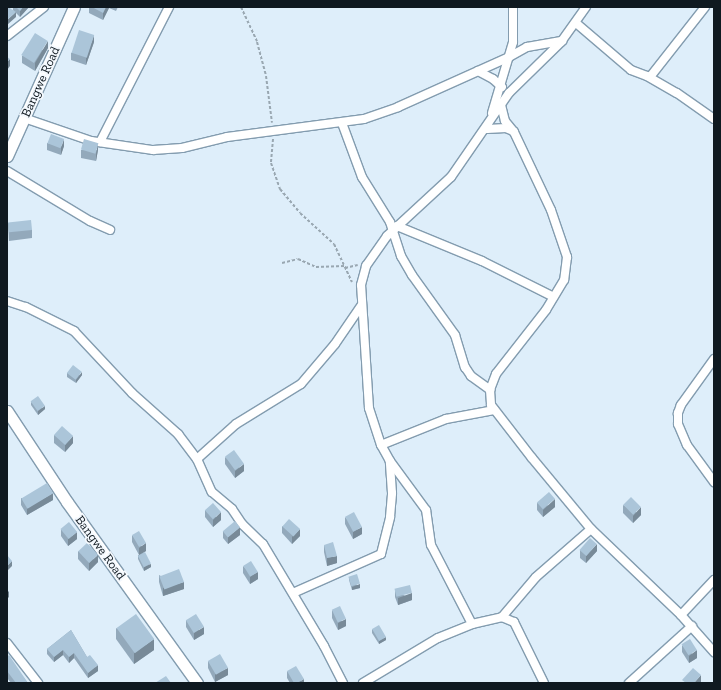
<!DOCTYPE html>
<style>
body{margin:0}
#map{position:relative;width:721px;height:690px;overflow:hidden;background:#deeefa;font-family:"Zilla Slab",serif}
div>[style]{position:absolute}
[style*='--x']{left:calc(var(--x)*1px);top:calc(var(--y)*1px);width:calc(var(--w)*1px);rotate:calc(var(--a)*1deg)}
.path>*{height:2px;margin-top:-1px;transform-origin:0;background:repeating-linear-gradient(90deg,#99a7b1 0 3px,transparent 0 5px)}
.roads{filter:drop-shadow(1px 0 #839caf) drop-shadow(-1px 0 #839caf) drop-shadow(0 1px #839caf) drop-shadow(0 -1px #839caf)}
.street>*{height:8px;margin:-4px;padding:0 4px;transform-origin:4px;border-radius:4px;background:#fff}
.secondary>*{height:11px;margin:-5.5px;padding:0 5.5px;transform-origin:5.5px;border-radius:5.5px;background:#fff}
.wall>*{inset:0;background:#93a9bb}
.shaded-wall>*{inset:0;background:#788a98}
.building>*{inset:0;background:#abc5d9;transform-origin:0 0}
span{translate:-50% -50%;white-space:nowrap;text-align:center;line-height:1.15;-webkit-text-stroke:3.5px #f4f9fe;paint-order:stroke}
.street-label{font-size:13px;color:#0f1920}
.frame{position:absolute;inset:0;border:8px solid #0f1920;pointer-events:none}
</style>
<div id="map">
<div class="path">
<i style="--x:241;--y:7;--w:38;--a:65"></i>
<i style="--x:257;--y:42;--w:35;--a:75"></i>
<i style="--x:266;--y:76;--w:47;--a:82.7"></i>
<i style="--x:273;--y:139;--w:24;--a:95"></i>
<i style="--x:271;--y:163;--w:28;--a:71"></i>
<i style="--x:280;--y:189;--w:31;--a:50"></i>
<i style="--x:300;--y:213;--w:46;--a:42.4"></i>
<i style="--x:334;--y:244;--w:42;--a:64.7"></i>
<i style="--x:282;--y:263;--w:16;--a:-14"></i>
<i style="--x:298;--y:259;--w:20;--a:24"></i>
<i style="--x:316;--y:267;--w:28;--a:-2"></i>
<i style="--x:345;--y:268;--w:13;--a:-13"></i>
</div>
<div class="roads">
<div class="street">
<i style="--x:576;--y:23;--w:72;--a:40.5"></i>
<i style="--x:631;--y:70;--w:17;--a:21"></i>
<i style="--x:647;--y:76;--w:34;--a:30"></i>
<i style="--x:677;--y:93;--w:45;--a:35.1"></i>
<i style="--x:7;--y:36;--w:47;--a:-38.1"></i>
<i style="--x:478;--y:71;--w:17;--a:28"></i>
<i style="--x:493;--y:79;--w:12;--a:42"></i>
<i style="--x:650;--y:77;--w:89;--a:-51.8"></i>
<i style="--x:501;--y:105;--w:16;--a:76"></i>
<i style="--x:505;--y:121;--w:14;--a:51"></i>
<i style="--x:514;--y:132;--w:86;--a:64.6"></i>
<i style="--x:551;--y:210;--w:50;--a:71.2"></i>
<i style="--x:567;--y:257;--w:23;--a:97"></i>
<i style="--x:564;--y:280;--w:35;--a:121"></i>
<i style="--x:546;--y:310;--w:81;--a:128"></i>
<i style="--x:496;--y:374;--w:17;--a:111"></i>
<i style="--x:490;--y:390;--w:15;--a:86"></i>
<i style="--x:491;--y:405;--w:67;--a:52.3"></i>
<i style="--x:532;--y:458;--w:92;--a:50.3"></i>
<i style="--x:591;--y:529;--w:124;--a:43.7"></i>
<i style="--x:681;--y:615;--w:50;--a:48.3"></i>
<i style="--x:492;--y:113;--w:74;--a:-73.5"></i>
<i style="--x:513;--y:42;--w:35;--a:-90"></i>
<i style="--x:24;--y:118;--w:71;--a:18.9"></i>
<i style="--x:91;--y:141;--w:63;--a:8.3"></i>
<i style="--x:153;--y:150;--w:29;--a:-4"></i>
<i style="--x:182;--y:148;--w:46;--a:-13.7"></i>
<i style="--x:227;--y:137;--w:138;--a:-7.5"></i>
<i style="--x:364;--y:119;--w:36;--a:-19"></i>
<i style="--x:398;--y:107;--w:122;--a:-24.2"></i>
<i style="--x:509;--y:57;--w:21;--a:-29"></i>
<i style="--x:527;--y:47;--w:36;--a:-10"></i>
<i style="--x:342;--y:123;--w:58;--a:69.7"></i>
<i style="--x:362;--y:177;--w:53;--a:58.1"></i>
<i style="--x:390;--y:222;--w:36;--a:72"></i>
<i style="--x:401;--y:256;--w:22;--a:60"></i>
<i style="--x:412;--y:275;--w:74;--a:54.4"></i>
<i style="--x:455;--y:335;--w:34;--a:73"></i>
<i style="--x:465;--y:367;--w:11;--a:56"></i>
<i style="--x:471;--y:376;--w:24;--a:36"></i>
<i style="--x:488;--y:126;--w:3;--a:108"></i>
<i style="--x:487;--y:129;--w:19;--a:-3"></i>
<i style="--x:506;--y:128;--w:8;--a:23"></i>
<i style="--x:100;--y:142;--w:152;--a:-62.9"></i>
<i style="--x:7;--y:171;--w:97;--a:31.1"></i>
<i style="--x:90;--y:221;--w:22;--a:24"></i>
<i style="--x:397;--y:226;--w:92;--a:22.4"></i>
<i style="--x:482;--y:261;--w:80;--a:26.6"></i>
<i style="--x:7;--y:301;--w:20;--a:18"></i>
<i style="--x:26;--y:307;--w:54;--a:26.6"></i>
<i style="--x:74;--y:331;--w:85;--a:46.9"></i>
<i style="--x:132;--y:393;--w:62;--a:41.7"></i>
<i style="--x:178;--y:434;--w:31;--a:53"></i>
<i style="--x:197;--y:459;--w:36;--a:66"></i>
<i style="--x:212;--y:492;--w:26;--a:40"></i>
<i style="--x:232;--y:509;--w:18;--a:56"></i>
<i style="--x:242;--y:524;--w:29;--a:44"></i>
<i style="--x:263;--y:544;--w:119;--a:59.1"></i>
<i style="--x:324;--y:646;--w:42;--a:62.8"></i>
<i style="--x:714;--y:359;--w:57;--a:125.7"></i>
<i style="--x:681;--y:405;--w:9;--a:111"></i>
<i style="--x:678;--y:413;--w:11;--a:90"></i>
<i style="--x:678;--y:424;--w:23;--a:67"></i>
<i style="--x:687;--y:445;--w:46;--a:53.9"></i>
<i style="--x:381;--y:445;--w:70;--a:-21.8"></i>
<i style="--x:446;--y:419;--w:49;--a:-10.6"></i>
<i style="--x:197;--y:459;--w:52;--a:-41.9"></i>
<i style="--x:236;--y:424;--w:76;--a:-31.6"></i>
<i style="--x:301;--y:384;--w:52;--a:-49.6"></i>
<i style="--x:335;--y:344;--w:46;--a:-55.6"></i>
<i style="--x:293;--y:593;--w:96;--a:-23.9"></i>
<i style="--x:381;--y:554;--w:38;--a:-76"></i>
<i style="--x:390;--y:517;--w:24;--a:-85"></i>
<i style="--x:392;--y:493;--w:32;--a:-94"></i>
<i style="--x:681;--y:615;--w:48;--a:-46.7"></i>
<i style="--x:502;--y:617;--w:52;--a:-49.6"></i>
<i style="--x:536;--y:577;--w:73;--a:-41.1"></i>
<i style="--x:472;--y:624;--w:89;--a:-117.4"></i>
<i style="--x:431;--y:545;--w:35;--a:-98"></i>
<i style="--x:426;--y:510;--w:61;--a:-126.3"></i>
<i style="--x:390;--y:461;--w:18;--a:-119"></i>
<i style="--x:381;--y:445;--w:39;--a:-108"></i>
<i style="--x:369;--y:408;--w:123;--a:-93.7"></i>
<i style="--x:361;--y:285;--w:20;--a:-75"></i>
<i style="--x:366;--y:266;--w:37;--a:-55"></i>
<i style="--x:387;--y:236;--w:87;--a:-42.7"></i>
<i style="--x:451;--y:177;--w:102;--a:-55.4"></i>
<i style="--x:509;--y:93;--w:73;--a:-44.4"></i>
<i style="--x:561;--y:42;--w:43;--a:-54.5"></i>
<i style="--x:7;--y:643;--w:51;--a:52.2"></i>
<i style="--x:363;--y:683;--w:87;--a:-31"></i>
<i style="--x:438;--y:638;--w:37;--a:-22"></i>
<i style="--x:472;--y:624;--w:31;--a:-13"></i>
<i style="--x:502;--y:617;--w:13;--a:23"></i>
<i style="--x:514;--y:622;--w:68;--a:63.8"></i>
<i style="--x:629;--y:683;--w:85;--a:-42.1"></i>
</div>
<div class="secondary">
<i style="--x:7;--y:156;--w:163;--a:-65.8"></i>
<i style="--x:7;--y:411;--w:109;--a:56.6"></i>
<i style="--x:67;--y:502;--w:223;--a:54.3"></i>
</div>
</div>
<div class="wall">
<i style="clip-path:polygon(13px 7px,29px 7px,20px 17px,16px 13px,16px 17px,13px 10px)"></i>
<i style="clip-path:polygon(89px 7px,118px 7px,116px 11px,109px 8px,103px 20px,89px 13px)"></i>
<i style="clip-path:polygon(94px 42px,86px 65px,71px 60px,71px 53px)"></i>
<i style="clip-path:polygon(48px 48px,35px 71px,22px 63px,22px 56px)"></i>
<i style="clip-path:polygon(47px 143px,64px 146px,61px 155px,47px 150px)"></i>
<i style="clip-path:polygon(81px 150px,98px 150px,96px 161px,81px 158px)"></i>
<i style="clip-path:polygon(8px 223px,32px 230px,32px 238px,9px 241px)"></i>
<i style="clip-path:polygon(67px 373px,82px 375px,76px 383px,67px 377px)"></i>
<i style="clip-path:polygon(31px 402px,45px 409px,38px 415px,31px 405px)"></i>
<i style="clip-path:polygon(54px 435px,73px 443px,65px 452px,54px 443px)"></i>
<i style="clip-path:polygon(225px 457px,244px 471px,235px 478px,225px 464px)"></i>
<i style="clip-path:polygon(21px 498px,53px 500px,27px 515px,21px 505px)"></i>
<i style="clip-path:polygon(537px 503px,555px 507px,543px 517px,537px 510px)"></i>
<i style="clip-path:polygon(623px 505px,641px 515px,633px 523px,623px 513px)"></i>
<i style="clip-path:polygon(205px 510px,221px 520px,213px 527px,205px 517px)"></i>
<i style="clip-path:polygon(345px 517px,362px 534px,353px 539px,345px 524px)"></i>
<i style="clip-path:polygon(282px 526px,300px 536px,292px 544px,282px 533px)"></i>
<i style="clip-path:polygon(61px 529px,77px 539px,68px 546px,61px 536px)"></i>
<i style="clip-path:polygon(223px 531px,240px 535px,228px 544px,223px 538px)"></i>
<i style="clip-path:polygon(132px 535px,146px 551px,143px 553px,151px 567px,144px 571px,138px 559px,138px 555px,139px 555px,132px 542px)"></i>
<i style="clip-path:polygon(324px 545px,337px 563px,327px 566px,324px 552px)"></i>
<i style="clip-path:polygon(580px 550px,597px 551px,586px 563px,580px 558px)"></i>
<i style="clip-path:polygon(78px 551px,98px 562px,89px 571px,78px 559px)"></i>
<i style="clip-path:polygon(243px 566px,258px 579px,250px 584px,243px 573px)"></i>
<i style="clip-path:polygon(159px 575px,184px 589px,163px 596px,159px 582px)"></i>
<i style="clip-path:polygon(349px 577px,360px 588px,352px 590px,349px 580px)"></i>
<i style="clip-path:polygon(395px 590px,412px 600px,398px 605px,395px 597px)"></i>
<i style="clip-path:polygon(332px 610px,346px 626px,338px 630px,332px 618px)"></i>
<i style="clip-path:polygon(186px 620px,204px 634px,194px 640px,186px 627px)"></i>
<i style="clip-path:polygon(116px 628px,154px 650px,134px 664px,116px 639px)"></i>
<i style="clip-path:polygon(372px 629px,386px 640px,379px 644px,372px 633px)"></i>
<i style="clip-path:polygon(71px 630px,87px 657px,98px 671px,88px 678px,74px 658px,69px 663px,63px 655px,54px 662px,47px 654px,47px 649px)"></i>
<i style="clip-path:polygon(682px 645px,697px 658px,689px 663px,682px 652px)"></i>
<i style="clip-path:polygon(7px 657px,28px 683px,11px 683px,7px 678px)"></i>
<i style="clip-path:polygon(208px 661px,228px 675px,215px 682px,208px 668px)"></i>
<i style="clip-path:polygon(287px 671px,304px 683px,290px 683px,287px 678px)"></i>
</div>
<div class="shaded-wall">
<i style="clip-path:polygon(23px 7px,29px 7px,20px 17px,20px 11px)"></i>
<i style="clip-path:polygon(106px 7px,109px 7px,109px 8px,103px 20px,103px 13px)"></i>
<i style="clip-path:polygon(16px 12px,16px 17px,7px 25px,7px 20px)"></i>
<i style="clip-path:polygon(94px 35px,94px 42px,86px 65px,86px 58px)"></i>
<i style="clip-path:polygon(48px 41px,48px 48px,35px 71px,35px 63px)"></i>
<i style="clip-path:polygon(10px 59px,10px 66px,7px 70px,7px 62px)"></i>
<i style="clip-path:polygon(64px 139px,64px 146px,61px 155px,61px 148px)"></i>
<i style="clip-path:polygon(98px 143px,98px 150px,96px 161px,96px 154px)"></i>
<i style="clip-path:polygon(82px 372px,82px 375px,76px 383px,76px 380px)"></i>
<i style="clip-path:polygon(45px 406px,45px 409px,38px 415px,38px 411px)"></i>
<i style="clip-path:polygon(73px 436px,73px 443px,65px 452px,65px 445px)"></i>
<i style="clip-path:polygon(244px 464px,244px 471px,235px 478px,235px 471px)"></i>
<i style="clip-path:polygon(53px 493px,53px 500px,27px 515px,27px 508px)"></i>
<i style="clip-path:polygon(555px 499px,555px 507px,543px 517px,543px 510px)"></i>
<i style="clip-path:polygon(641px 507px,641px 515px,633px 523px,633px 516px)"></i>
<i style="clip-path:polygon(221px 512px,221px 520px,213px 527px,213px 520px)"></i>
<i style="clip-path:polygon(240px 527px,240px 535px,228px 544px,228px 537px)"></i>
<i style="clip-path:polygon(362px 527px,362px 534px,353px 539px,353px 532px)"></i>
<i style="clip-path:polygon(300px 529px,300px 536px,292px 544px,292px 537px)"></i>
<i style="clip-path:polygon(77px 532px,77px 539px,68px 546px,68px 539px)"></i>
<i style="clip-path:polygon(146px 543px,146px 551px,139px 555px,139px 548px)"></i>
<i style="clip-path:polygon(597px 544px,597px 551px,586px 563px,586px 556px)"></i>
<i style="clip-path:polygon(98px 555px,98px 562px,89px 571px,89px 563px)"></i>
<i style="clip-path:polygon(337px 556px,337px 563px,327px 566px,327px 558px)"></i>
<i style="clip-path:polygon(12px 561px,12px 566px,7px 571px,7px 566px)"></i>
<i style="clip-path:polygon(151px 564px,151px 567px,144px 571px,144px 567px)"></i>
<i style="clip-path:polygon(258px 572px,258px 579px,250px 584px,250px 576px)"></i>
<i style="clip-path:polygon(184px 582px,184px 589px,163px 596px,163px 588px)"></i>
<i style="clip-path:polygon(360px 584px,360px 588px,352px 590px,352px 587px)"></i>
<i style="clip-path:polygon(9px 591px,9px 597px,7px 599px,7px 593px)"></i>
<i style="clip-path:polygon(412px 593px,412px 600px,398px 605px,398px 598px)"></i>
<i style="clip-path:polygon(346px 619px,346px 626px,338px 630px,338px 623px)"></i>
<i style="clip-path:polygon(204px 627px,204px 634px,194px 640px,194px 633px)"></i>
<i style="clip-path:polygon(386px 637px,386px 640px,379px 644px,379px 641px)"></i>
<i style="clip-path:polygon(154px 639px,154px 650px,134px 664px,134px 653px)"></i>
<i style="clip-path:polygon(63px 650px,63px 655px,54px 662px,54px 657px)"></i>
<i style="clip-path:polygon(697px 650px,697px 658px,689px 663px,689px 656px)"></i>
<i style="clip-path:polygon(74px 653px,74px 658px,69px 663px,69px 657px)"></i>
<i style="clip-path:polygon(98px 665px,98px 671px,88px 678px,88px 673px)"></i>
<i style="clip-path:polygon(228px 668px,228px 675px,215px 682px,215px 674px)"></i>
<i style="clip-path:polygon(701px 675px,701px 682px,700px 683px,694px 683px)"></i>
<i style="clip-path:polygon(304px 679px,304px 683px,297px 683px)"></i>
</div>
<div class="building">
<i style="clip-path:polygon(7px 7px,8px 7px,16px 12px,7px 20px)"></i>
<i style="clip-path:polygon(16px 7px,23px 7px,20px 11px)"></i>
<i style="clip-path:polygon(92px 7px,106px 7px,103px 13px)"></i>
<i style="left:79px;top:30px;width:16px;height:24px;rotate:18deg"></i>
<i style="left:35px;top:33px;width:15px;height:26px;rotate:32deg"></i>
<i style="clip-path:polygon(7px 57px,10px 59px,7px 62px)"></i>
<i style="left:51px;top:134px;width:14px;height:10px;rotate:21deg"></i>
<i style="left:84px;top:139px;width:15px;height:11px;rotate:16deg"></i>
<i style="left:31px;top:220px;width:10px;height:23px;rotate:84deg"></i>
<i style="left:73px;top:365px;width:11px;height:10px;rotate:38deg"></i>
<i style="left:38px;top:396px;width:12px;height:9px;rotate:55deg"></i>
<i style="left:62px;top:426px;width:15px;height:12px;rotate:42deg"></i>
<i style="left:234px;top:450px;width:17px;height:11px;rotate:54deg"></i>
<i style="left:47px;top:483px;width:12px;height:30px;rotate:59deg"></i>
<i style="left:549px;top:492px;width:9px;height:16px;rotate:49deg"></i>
<i style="left:631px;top:497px;width:14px;height:11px;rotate:45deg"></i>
<i style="left:213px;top:503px;width:12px;height:11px;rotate:48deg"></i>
<i style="left:354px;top:512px;width:17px;height:10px;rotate:62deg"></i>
<i style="left:289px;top:519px;width:15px;height:10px;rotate:42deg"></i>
<i style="left:235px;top:521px;width:8px;height:16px;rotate:50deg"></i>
<i style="left:69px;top:522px;width:13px;height:11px;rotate:51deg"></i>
<i style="left:139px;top:531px;width:14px;height:8px;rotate:60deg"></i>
<i style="left:590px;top:538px;width:9px;height:16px;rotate:41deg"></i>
<i style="clip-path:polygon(333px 542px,337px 556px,327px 558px,324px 545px)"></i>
<i style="left:87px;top:543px;width:16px;height:12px;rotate:47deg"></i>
<i style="left:145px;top:552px;width:13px;height:8px;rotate:63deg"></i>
<i style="clip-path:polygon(7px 555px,12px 561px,7px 566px)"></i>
<i style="left:251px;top:561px;width:13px;height:9px;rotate:58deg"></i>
<i style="left:179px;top:569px;width:14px;height:21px;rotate:69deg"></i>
<i style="left:357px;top:574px;width:10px;height:9px;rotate:73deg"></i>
<i style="left:410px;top:585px;width:8px;height:16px;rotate:76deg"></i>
<i style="left:340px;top:606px;width:14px;height:9px;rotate:65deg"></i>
<i style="left:136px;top:614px;width:31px;height:24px;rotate:54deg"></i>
<i style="left:196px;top:614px;width:15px;height:12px;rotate:58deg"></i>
<i style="left:379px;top:625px;width:14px;height:8px;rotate:60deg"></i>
<i style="clip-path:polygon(71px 630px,87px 657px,90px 655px,98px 665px,88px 673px,74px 653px,69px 657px,63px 650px,54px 657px,47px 649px)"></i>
<i style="left:690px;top:639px;width:13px;height:10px;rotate:58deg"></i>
<i style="left:220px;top:654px;width:16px;height:14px;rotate:60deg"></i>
<i style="clip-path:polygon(9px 655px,28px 683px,16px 683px,7px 671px,7px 657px)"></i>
<i style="clip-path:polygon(296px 666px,304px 679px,297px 683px,294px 683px,287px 671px)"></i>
<i style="clip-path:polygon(693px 668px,701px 675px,694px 683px,686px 683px,682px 680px)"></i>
<i style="clip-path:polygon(166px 676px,171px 683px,155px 683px)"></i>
</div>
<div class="street-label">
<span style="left:41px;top:82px;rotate:-66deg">Bangwe Road</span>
<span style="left:100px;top:548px;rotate:54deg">Bangwe Road</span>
</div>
<div class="frame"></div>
</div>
